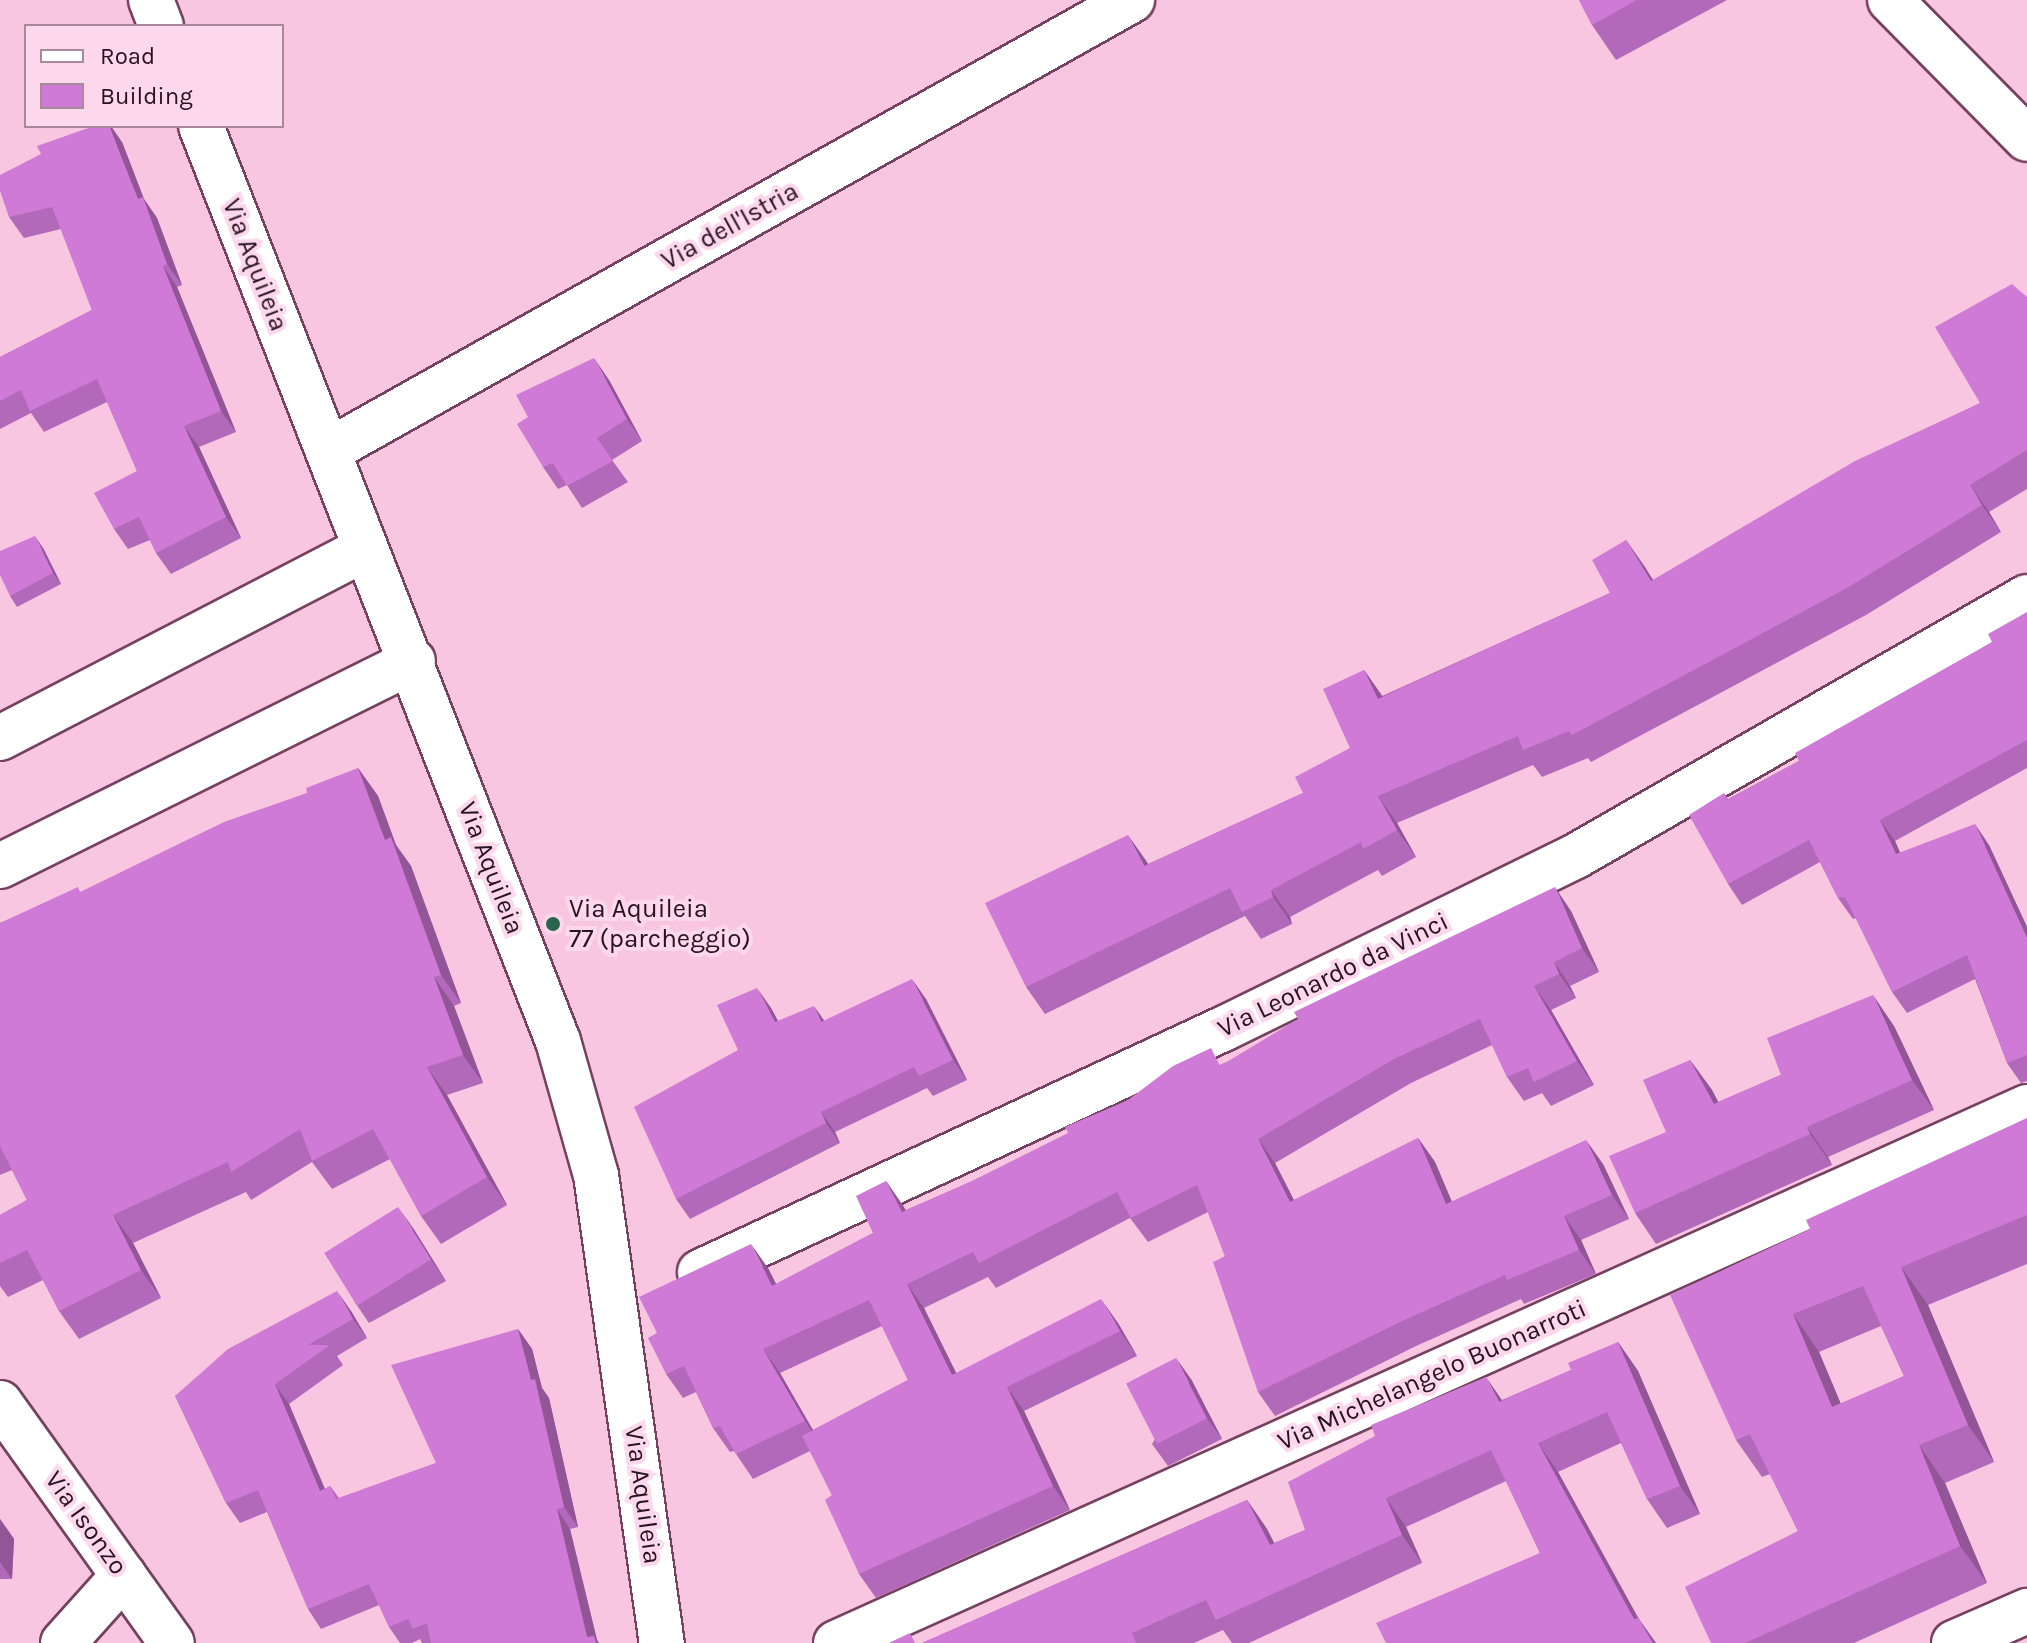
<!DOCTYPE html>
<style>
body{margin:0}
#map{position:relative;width:2027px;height:1643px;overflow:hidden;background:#f8c6e1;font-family:Karla,sans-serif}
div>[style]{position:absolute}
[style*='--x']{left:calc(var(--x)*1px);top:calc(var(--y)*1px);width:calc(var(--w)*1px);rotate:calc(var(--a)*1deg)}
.roads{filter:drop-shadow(2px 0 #754160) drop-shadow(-2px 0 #754160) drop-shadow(0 2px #754160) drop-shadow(0 -2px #754160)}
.minor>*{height:44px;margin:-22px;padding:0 22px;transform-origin:22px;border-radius:22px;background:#fff}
.wall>*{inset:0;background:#b369b9}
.shaded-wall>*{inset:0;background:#925596}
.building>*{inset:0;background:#d07ad7;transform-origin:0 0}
.dots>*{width:22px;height:22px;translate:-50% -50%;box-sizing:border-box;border:4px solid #fdd7ec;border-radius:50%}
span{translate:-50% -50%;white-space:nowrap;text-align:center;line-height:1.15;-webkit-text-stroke:8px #fdd7ec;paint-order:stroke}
.street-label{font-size:26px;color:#281320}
.poi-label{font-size:26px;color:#281320}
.left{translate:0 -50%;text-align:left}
.legend{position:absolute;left:24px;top:24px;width:260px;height:104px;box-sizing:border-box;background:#fdd7ec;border:2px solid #a8899a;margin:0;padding:10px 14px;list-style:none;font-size:24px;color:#281320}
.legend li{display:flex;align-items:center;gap:16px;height:40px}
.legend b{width:40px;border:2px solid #a8899a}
</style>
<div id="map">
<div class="roads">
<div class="minor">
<i style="--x:151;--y:0;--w:28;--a:69"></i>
<i style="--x:1890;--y:0;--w:195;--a:45.4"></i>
<i style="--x:201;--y:126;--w:982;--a:68.69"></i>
<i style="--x:558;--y:1041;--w:139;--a:74.2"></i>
<i style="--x:596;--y:1175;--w:473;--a:82"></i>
<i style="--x:328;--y:451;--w:922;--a:-29.29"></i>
<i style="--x:0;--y:738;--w:411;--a:-27.4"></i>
<i style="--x:0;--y:866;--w:461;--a:-26.4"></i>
<i style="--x:700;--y:1272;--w:579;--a:-24.93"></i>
<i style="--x:1225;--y:1028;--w:391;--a:-26.1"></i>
<i style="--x:1576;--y:856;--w:520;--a:-29.87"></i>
<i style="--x:0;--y:1403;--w:295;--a:54.4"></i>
<i style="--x:63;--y:1643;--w:91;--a:-48.1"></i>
<i style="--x:836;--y:1643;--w:1306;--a:-24.23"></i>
<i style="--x:1954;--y:1643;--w:80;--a:-23.7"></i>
</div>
</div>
<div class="wall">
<i style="clip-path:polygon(1579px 0,1727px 0,1616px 60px,1592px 25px)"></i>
<i style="clip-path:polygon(122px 142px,144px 199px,157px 218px,182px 285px,177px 287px,236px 432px,199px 447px,241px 538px,171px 574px,156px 553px,150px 540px,128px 549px,114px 529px,137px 471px,107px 402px,44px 432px,31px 413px,0 429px,0 357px,92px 310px,61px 229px,24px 238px,9px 217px)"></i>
<i style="clip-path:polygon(2027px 297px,2027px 489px,1989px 512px,2001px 532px,1866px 615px,1591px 762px,1588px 758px,1542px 777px,1533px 765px,1397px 823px,1416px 857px,1382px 876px,1378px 870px,1290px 917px,1292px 924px,1261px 939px,1245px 916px,1045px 1014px,1026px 987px,1148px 864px,1303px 793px,1350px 748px,1364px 670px,1382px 696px,1610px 593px,1626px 540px,1653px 580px,1980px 403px)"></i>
<i style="clip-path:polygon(609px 380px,642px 441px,612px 460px,628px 482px,582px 508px,567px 485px,558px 489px,543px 467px)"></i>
<i style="clip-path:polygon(43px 548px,61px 584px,17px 607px,10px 596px)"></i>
<i style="clip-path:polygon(2027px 612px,2027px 768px,1895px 841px,1900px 853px,1989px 845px,2027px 927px,2027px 1081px,2021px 1083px,2007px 1063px,1975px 979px,1907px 1013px,1892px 992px,1856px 918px,1853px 919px,1838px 898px,1820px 862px,1742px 905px,1728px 884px,1724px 793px,1728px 799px,1799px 761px,1992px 642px)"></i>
<i style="clip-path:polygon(358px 768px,378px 796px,396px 845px,411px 866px,461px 1003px,454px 1006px,483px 1083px,447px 1095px,507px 1205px,441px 1244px,421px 1216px,390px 1159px,332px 1189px,312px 1162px,251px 1200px,246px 1192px,133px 1243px,161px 1298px,79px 1339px,59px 1311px,43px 1280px,8px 1297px,0 1286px,0 1215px,27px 1200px,12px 1170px,0 1175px,0 923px,82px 892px,307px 793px)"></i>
<i style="clip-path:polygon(evenodd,1571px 911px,1599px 972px,1570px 986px,1576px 998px,1551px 1010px,1594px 1085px,1551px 1106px,1542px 1093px,1524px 1101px,1507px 1077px,1492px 1045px,1411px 1083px,1275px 1163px,1294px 1200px,1418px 1138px,1435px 1162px,1452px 1202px,1603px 1164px,1629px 1219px,1581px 1240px,1596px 1274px,1524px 1304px,1521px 1299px,1416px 1346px,1275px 1416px,1258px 1392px,1225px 1256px,1208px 1212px,1148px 1242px,1130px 1218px,996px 1288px,988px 1277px,924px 1308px,956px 1373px,1118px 1323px,1137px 1356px,1024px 1411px,1070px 1510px,876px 1598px,859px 1574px,832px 1495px,810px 1451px,753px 1479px,734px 1451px,730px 1452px,713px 1428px,696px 1392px,683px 1398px,666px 1374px,768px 1268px,776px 1284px,873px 1233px,886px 1181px,906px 1210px,970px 1182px,1222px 1064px,1571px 911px,882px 1326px,908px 1380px,813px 1430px,780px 1373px,882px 1326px)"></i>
<i style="clip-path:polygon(926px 999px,967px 1080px,933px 1096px,927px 1088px,835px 1132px,840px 1143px,690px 1219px,676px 1199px,738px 1050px,771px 1008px,778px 1021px,824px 1021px)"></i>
<i style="clip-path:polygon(1894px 1026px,1934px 1110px,1828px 1157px,1832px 1165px,1656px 1244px,1635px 1213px,1666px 1132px,1690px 1060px,1712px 1090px,1718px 1102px)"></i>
<i style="clip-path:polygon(evenodd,2027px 1118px,2027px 1264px,1928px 1305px,1994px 1462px,1945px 1483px,1987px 1583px,1854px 1643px,1711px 1643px,1798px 1531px,1770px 1474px,1762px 1477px,1736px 1440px,1810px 1229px,2027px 1118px,1881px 1326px,1904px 1376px,1841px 1404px,1819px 1352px,1881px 1326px)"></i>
<i style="clip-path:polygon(413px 1228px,446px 1281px,369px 1323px,354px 1301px)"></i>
<i style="clip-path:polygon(351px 1311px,367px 1338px,337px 1356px,343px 1365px,289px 1404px,325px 1489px,330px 1486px,339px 1498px,436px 1463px,518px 1329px,532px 1349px,542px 1388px,549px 1398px,578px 1527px,570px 1529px,597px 1640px,599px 1643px,422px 1643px,420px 1639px,412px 1643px,400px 1643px,389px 1627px,379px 1605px,321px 1629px,308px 1609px,267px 1512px,240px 1523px,226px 1503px,175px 1396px)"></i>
<i style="clip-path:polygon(1618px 1342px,1638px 1371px,1700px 1514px,1667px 1528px,1647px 1499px,1621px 1443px,1558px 1472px,1638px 1618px,1656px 1643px,1386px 1643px,1540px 1553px,1506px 1481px,1406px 1527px,1422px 1563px,1249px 1643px,1232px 1643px,1223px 1630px,1194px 1643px,922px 1643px,1247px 1500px,1267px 1529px,1274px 1543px,1305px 1530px,1502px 1400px,1571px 1370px)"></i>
<i style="clip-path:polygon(1191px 1379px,1222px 1439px,1168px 1466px,1152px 1444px)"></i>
<i style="clip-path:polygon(0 1519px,14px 1539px,12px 1579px,0 1579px)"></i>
</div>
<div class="shaded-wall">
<i style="clip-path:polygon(109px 126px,111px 126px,122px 142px,144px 199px,157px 218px,182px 285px,167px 264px,138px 199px)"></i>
<i style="clip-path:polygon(163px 266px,177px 287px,236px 432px,221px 411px)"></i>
<i style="clip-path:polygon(594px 358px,609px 380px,642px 441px,627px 419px)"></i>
<i style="clip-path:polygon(184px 426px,199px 447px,241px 538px,226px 517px)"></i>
<i style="clip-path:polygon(1970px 485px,1989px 512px,2001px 532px,1982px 505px)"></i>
<i style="clip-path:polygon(35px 536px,43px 548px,61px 584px,53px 573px)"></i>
<i style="clip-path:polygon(1626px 540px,1645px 567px,1670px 608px,1651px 581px)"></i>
<i style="clip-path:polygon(1364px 670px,1383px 697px,1378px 699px)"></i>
<i style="clip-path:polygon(358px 768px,378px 796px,396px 845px,411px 866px,461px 1003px,441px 975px,385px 840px)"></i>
<i style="clip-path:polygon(1378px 796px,1397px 823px,1416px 857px,1397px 830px)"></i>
<i style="clip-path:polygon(1880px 820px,1895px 841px,1910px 875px,1896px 854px)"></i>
<i style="clip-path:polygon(1975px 824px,1989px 845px,2027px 927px,2027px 938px)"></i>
<i style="clip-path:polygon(1128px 835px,1147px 862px,1163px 893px,1144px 866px)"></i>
<i style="clip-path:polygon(1555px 887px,1571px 911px,1599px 972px,1582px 948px)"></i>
<i style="clip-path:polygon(1271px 890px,1290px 917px,1292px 924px,1273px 897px)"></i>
<i style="clip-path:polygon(1554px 962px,1570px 986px,1576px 998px,1559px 974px)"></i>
<i style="clip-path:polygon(434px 977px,454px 1006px,483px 1083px,463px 1055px)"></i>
<i style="clip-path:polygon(912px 979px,926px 999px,967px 1080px,953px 1060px)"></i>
<i style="clip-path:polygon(1534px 986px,1551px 1010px,1594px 1085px,1577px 1061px)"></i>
<i style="clip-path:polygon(757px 988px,771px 1008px,789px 1042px,775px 1022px)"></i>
<i style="clip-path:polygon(1873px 995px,1894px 1026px,1934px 1110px,1912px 1080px)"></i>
<i style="clip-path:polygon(814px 1006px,828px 1026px,821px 1022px)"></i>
<i style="clip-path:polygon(1690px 1060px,1712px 1090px,1735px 1134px,1714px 1104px)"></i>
<i style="clip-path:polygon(427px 1067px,447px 1095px,507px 1205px,487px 1177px)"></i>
<i style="clip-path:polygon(821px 1112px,835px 1132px,840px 1143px,826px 1123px)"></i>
<i style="clip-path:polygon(1807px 1127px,1828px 1157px,1832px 1165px,1810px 1134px)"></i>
<i style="clip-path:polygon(1418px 1138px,1435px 1162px,1463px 1228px,1446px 1204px)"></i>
<i style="clip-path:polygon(1258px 1139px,1275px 1163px,1307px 1226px,1290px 1202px)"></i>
<i style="clip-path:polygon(1586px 1140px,1603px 1164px,1629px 1219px,1612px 1195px)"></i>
<i style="clip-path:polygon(886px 1181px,903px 1206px,919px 1236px,902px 1212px)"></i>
<i style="clip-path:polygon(398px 1207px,413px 1228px,446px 1281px,431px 1259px)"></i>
<i style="clip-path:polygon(113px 1215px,133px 1243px,161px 1298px,141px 1270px)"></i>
<i style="clip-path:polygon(1564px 1216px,1581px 1240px,1596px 1274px,1579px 1250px)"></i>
<i style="clip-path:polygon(751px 1244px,768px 1268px,789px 1310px,772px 1286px)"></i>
<i style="clip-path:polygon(1901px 1267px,1928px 1305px,1994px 1462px,1968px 1425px)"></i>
<i style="clip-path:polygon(907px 1284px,924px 1308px,969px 1399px,952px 1375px)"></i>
<i style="clip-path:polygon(337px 1291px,351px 1311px,367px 1338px,353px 1319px)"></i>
<i style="clip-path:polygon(1101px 1299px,1118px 1323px,1137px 1356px,1120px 1331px)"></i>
<i style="clip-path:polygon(1793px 1314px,1819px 1352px,1858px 1445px,1832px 1407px)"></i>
<i style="clip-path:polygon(518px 1329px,532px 1349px,542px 1388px,549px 1398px,578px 1527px,564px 1507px)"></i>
<i style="clip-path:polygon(1618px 1342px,1638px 1371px,1700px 1514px,1680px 1486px)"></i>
<i style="clip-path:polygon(763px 1349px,780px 1373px,822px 1446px,805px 1421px)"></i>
<i style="clip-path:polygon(1176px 1358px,1191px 1379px,1222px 1439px,1207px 1418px)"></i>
<i style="clip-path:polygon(1486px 1377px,1506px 1406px,1499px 1402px)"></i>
<i style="clip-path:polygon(275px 1384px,289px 1404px,334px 1511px,320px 1491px)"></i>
<i style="clip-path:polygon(1007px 1387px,1024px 1411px,1070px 1510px,1053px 1486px)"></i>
<i style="clip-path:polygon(1538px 1443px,1558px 1472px,1652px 1643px,1634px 1619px)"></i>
<i style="clip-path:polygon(1919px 1445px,1945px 1483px,1987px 1583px,1960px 1546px)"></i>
<i style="clip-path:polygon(1386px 1498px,1406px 1527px,1422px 1563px,1402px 1535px)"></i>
<i style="clip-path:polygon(1247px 1500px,1267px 1529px,1290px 1574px,1270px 1545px)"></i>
<i style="clip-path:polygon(557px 1509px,570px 1529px,597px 1640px,599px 1643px,591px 1643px,587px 1637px)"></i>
<i style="clip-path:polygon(0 1519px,14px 1539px,12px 1579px,0 1562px)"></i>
<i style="clip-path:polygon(1638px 1618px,1656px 1643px,1653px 1643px)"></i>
</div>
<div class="building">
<i style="clip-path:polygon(1579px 0,1637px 0,1592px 25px)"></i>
<i style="clip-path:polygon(94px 126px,109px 126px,138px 199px,143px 197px,167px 264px,163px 266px,221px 411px,184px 426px,226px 517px,156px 553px,139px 517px,114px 529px,94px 493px,137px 471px,97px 379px,30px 411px,21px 390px,0 401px,0 357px,92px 310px,52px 207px,9px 217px,0 191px,0 175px,41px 154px,37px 146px)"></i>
<i style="clip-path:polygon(2012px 284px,2027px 297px,2027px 450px,1970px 485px,1982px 505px,1847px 588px,1572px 735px,1569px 731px,1523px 750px,1518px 736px,1378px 796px,1397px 830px,1363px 849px,1361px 842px,1271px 890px,1273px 897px,1242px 912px,1230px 888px,1026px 987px,985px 903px,1128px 835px,1144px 866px,1303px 793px,1295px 777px,1350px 748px,1323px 689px,1364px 670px,1378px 699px,1610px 593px,1592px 560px,1626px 540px,1651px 581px,1855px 461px,1980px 403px,1935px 327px)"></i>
<i style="clip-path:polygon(594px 358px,627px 419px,597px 438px,613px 461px,567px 486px,553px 463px,543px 467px,517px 424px,528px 417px,516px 395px)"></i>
<i style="clip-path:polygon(35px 536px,53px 573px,10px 596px,0 575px,0 551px)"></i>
<i style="clip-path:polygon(2027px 612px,2027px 740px,1880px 820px,1896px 854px,1975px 824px,2027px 938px,2027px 1055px,2007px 1063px,1967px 955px,1892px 992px,1845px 897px,1838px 898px,1809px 840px,1728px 884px,1689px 815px,1724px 793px,1727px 800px,1799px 761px,1795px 753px,1992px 642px,1988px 634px)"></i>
<i style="clip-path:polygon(358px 768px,385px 840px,391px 837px,441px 975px,434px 977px,463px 1055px,427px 1067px,487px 1177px,421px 1216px,373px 1129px,312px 1161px,300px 1129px,231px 1172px,228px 1162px,113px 1215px,141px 1270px,59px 1311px,27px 1250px,0 1263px,0 1215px,27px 1200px,0 1146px,0 923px,78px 887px,80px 892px,224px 822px,307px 793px,306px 788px)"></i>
<i style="clip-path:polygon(1555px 887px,1582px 948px,1554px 962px,1559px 974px,1534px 986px,1577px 1061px,1534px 1082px,1528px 1068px,1507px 1077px,1480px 1019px,1394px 1059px,1258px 1139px,1290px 1202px,1418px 1138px,1446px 1204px,1586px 1140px,1612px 1195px,1564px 1216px,1579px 1250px,1507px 1280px,1505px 1275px,1400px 1322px,1258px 1392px,1213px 1262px,1225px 1256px,1197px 1185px,1131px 1218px,1117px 1192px,979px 1263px,973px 1252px,907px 1284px,952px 1375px,1101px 1299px,1120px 1331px,1007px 1387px,1053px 1486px,859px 1574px,825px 1500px,832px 1495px,802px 1436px,908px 1380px,869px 1300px,763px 1349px,805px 1421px,736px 1454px,720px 1426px,713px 1428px,684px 1366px,666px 1374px,648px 1338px,657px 1333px,639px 1297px,751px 1244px,772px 1286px,873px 1233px,856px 1196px,886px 1181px,902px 1212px,970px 1182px,1068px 1133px,1065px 1127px,1128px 1100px,1173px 1066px,1211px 1048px,1220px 1066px,1298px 1019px,1294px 1012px)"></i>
<i style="clip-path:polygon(912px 979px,953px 1060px,919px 1076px,914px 1067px,821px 1112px,826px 1123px,676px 1199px,634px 1107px,738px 1050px,717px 1005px,757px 988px,775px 1022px,814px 1006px,821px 1022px)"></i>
<i style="clip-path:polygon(1873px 995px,1912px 1080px,1807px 1127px,1810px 1134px,1635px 1213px,1609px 1156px,1666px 1132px,1643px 1080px,1690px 1060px,1714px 1104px,1781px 1075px,1767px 1038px)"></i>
<i style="clip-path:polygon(evenodd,2027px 1118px,2027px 1215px,1901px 1267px,1968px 1425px,1919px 1445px,1960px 1546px,1745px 1643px,1711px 1643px,1685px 1587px,1798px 1531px,1750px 1434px,1736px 1440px,1670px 1295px,1810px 1229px,1806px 1220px,2027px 1118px,1863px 1286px,1904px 1376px,1832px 1407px,1793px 1314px,1863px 1286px)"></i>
<i style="left:398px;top:1207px;width:62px;height:87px;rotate:58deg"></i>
<i style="clip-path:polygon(337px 1291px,353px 1319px,308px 1345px,330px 1345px,275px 1384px,320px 1491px,330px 1486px,336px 1499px,436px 1463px,391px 1365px,518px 1329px,531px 1380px,535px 1379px,564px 1507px,557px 1509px,587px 1637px,594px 1636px,596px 1643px,431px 1643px,427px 1623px,413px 1629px,408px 1619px,389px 1627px,369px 1584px,308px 1609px,258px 1490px,226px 1503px,175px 1396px,228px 1349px)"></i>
<i style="clip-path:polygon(1618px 1342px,1680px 1486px,1647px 1499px,1607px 1412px,1538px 1443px,1634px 1619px,1638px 1618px,1653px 1643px,1386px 1643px,1376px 1623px,1540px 1553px,1491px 1450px,1386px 1498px,1402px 1535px,1216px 1620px,1206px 1600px,1132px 1633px,1136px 1643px,922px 1643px,1247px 1500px,1270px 1545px,1305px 1530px,1288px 1482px,1375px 1436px,1371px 1425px,1486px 1377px,1499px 1402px,1571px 1370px,1568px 1363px)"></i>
<i style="left:1176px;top:1358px;width:68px;height:56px;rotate:63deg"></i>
<i style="clip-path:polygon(910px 1633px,915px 1643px,889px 1643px)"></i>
</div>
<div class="dots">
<i style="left:553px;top:924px;background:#2c654e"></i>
</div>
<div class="street-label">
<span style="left:730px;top:226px;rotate:-29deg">Via dell'Istria</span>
<span style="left:255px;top:265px;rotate:69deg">Via Aquileia</span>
<span style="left:491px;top:868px;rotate:69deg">Via Aquileia</span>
<span style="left:1333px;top:975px;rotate:-26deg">Via Leonardo da Vinci</span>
<span style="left:1432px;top:1375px;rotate:-24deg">Via Michelangelo Buonarroti</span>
<span style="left:643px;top:1495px;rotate:82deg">Via Aquileia</span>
<span style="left:86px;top:1523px;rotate:54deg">Via Isonzo</span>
</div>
<div class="poi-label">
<span class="left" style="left:569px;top:924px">Via Aquileia<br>77 (parcheggio)</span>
</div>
<ul class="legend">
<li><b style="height:10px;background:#fff"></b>Road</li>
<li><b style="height:22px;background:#d07ad7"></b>Building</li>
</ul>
</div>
